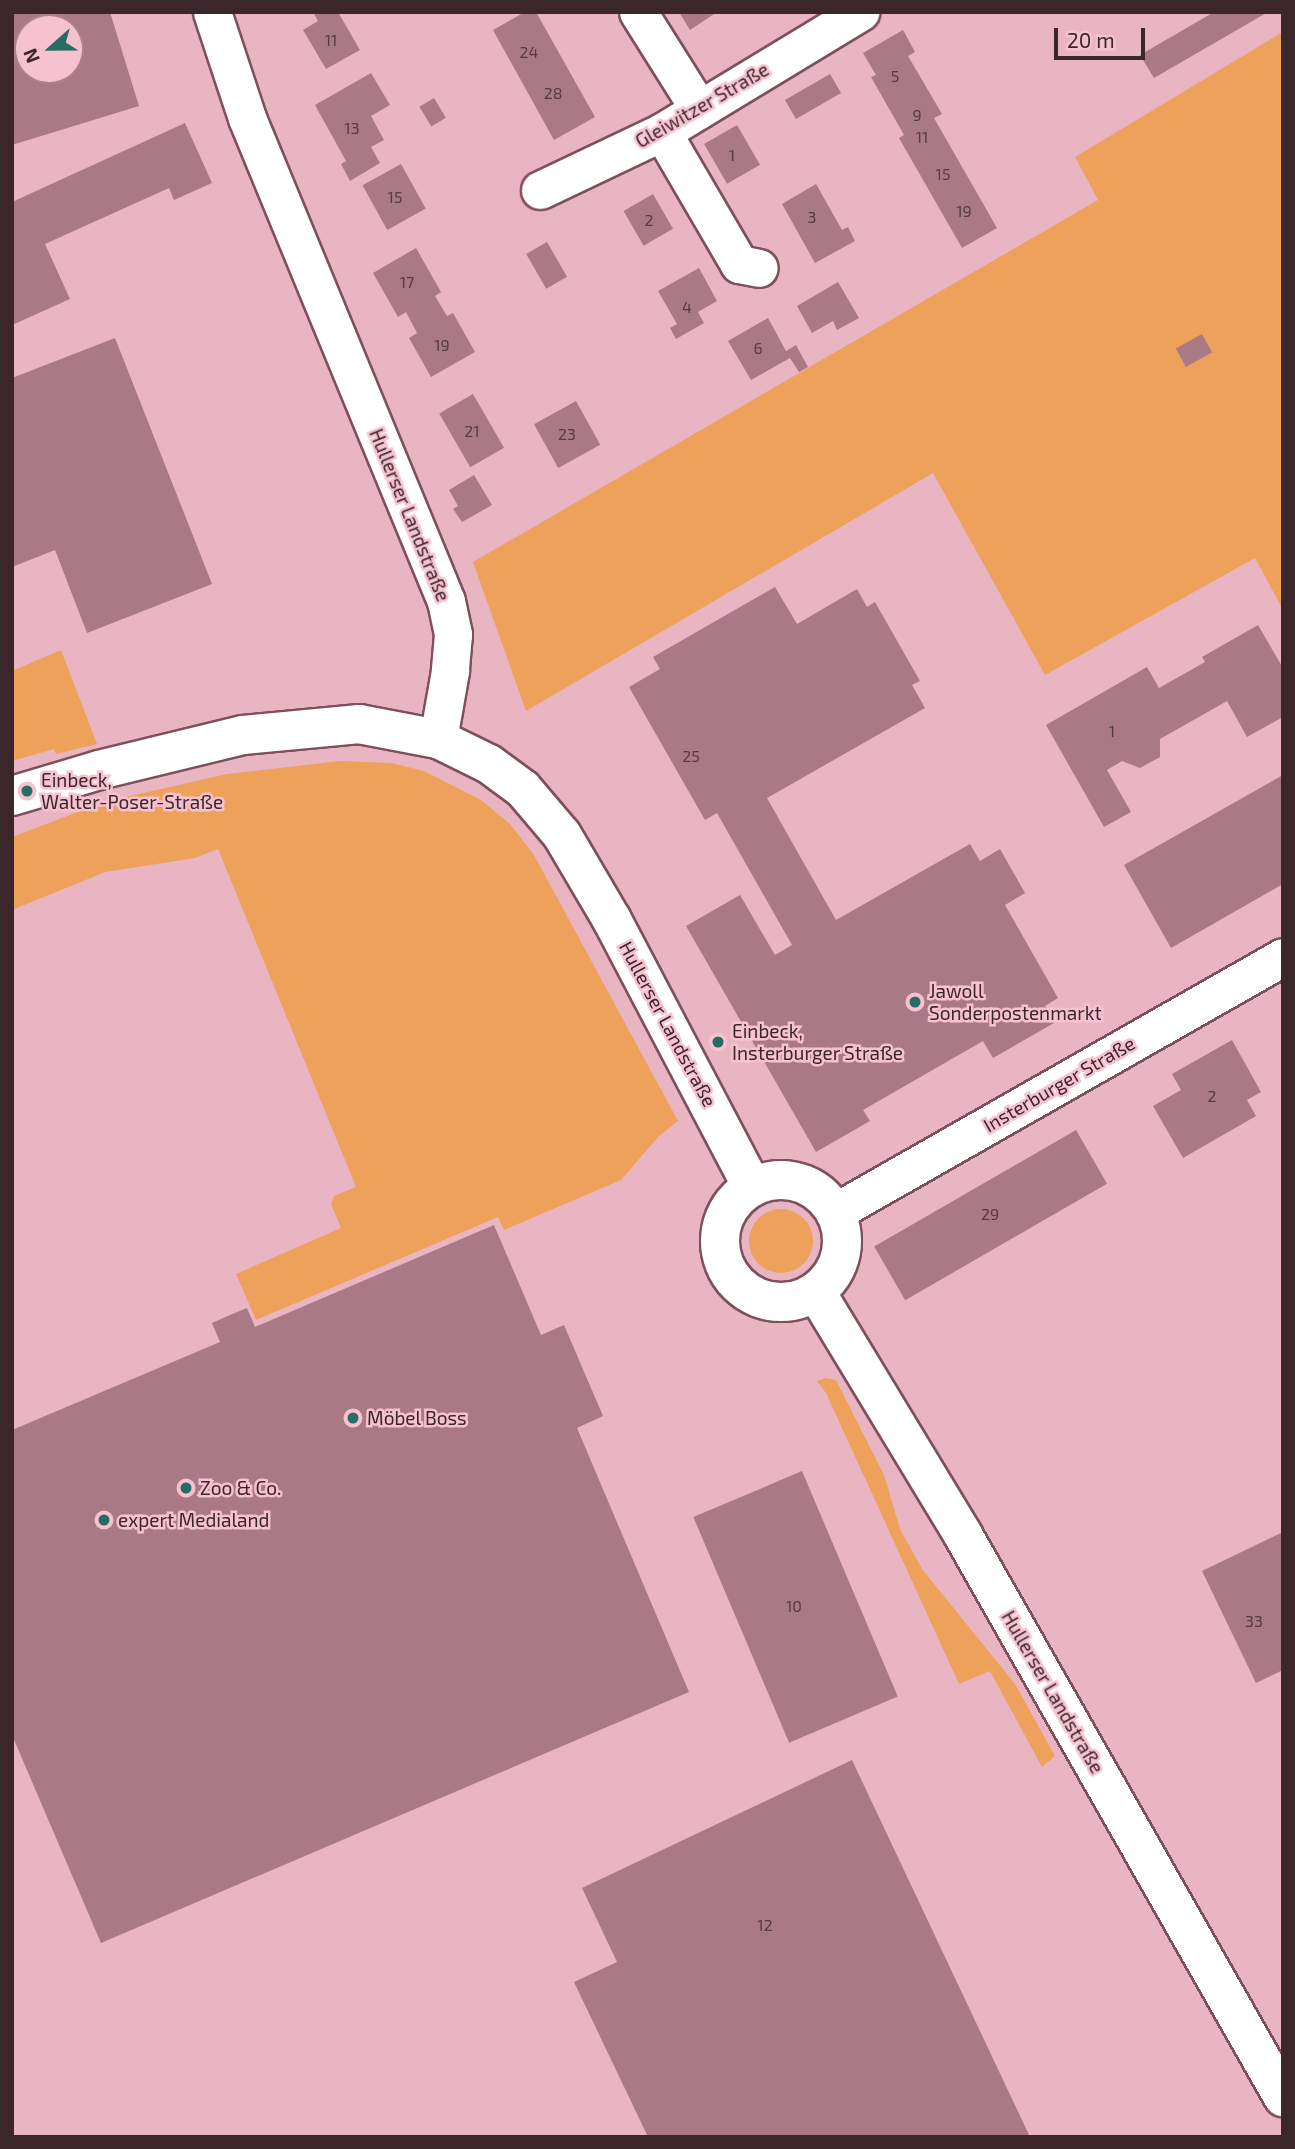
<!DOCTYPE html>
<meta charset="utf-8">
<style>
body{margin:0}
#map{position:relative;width:1295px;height:2149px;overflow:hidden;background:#e9b5c2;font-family:"Exo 2",sans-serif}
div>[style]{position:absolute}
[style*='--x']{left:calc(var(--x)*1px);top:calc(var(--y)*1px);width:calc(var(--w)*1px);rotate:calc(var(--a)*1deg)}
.green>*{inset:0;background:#eda15a}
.round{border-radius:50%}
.building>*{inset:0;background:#a97985;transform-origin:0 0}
.roads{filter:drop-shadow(2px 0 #7d505c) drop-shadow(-2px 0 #7d505c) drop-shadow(0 2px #7d505c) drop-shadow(0 -2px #7d505c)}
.minor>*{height:37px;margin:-18.5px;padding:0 18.5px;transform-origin:18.5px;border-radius:18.5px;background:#fff}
.tertiary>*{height:38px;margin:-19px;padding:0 19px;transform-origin:19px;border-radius:19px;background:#fff}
.tertiary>.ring{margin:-19px;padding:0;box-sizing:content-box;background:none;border:38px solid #fff;border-radius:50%}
.dots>*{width:19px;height:19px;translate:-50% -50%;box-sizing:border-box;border:4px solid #f6c2cf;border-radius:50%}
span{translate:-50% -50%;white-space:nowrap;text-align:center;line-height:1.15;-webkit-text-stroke:5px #f6c2cf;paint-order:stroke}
.number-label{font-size:16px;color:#563b42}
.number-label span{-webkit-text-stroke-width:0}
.street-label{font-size:19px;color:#3a262b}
.poi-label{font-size:19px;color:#3a262b}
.left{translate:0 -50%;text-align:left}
.frame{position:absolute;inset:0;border:14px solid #3a262b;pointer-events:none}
.north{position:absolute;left:14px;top:14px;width:70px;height:70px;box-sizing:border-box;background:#f6c2cf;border:2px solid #ab848d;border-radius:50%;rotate:249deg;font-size:19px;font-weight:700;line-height:28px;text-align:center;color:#3a262b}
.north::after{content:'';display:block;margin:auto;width:24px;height:32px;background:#266d63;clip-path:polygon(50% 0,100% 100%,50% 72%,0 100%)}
.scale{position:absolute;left:1054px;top:28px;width:91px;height:32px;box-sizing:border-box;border:4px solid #3a262b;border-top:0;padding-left:9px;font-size:21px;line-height:24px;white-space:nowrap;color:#3a262b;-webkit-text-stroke:5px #f6c2cf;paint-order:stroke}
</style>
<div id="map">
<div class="green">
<i style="clip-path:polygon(1283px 32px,1283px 610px,1255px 558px,1045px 675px,933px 473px,526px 711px,473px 562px,1098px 200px,1075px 157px)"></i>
<i style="clip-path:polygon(61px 650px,97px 744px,56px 754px,54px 749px,12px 761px,12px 671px)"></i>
<i style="clip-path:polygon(340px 761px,391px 763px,424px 771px,481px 800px,510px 824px,534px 855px,678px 1121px,659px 1136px,621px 1180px,504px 1230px,498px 1217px,256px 1320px,236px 1274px,341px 1228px,331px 1204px,334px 1196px,356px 1187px,218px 849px,195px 858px,105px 872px,12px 910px,12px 837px,104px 802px,227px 774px)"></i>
<i class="round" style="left:749px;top:1209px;width:64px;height:64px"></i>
<i style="clip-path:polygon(826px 1378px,836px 1380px,884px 1475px,900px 1529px,922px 1569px,1015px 1684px,1055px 1756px,1042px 1767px,990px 1671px,959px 1684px,826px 1393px,817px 1381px)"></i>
</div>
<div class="building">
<i style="clip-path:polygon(evenodd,12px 12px,110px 12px,139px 106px,12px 145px,12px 12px,28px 28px,70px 28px,70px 70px,28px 70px,28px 28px)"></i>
<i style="clip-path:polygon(313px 12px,338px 12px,360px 50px,326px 69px,303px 30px,318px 21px)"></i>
<i style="clip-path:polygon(525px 12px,536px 12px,595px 117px,554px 140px,493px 30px)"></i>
<i style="clip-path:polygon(679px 12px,717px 12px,690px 30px)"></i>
<i style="clip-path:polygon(1214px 12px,1268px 12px,1154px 78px,1140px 55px)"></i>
<i style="clip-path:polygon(903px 30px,915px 52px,908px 56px,942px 114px,934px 118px,997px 228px,962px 248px,899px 138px,904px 135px,871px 77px,876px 75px,863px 53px)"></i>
<i style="clip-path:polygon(371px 73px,390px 105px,371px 116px,384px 140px,371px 147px,380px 163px,350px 181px,341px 164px,346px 161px,315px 105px)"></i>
<i style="left:830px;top:74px;width:22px;height:52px;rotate:60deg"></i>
<i style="left:434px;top:98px;width:23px;height:17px;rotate:59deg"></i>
<i style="clip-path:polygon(185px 123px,212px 183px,174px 200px,169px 188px,45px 244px,70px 299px,12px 325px,12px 202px)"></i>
<i style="left:737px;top:125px;width:46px;height:38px;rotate:60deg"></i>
<i style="left:401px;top:164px;width:51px;height:44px;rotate:61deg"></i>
<i style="clip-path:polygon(816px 184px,842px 230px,848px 227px,855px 241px,815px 263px,782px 204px)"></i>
<i style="left:653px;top:194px;width:40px;height:34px;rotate:60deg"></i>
<i style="left:547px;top:242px;width:40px;height:24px;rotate:60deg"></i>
<i style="clip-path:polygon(416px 248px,441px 292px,435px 296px,447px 316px,453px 313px,475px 352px,431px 377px,409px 338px,417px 333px,406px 312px,398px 317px,373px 273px)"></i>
<i style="clip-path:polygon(699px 268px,717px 301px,698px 312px,704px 323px,676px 339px,670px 328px,677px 324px,658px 291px)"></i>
<i style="clip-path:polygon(838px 282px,859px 318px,837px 330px,833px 321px,812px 333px,797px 306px)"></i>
<i style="clip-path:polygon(768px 318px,786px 351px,796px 345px,808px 367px,799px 372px,790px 358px,751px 380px,728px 341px)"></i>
<i style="left:1202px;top:334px;width:21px;height:30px;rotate:61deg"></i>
<i style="clip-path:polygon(115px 338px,212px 584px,87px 633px,55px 550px,12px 567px,12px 378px)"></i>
<i style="left:473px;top:394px;width:62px;height:39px;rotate:60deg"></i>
<i style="left:576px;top:401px;width:50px;height:48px;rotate:61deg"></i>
<i style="clip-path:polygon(474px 475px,492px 505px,462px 522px,453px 509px,458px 506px,449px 490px)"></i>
<i style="clip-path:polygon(775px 587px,797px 624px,857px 589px,867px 607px,875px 602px,920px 681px,912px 685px,925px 708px,767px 798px,836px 920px,970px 844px,980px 861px,1000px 849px,1025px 893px,1005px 905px,1058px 998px,1045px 1006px,1054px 1023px,993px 1058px,983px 1041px,863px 1110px,870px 1121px,816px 1152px,686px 926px,740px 895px,775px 955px,792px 945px,717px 813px,705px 820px,629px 687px,660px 669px,653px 657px)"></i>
<i style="clip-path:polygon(1258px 625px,1283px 668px,1283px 717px,1247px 737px,1227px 701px,1160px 739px,1160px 757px,1140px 768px,1122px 761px,1107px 770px,1131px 812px,1104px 827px,1046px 725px,1147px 667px,1159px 688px,1205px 662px,1202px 657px)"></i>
<i style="clip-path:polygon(1283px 775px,1283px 884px,1171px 948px,1124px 865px)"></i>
<i style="clip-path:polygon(1232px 1040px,1261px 1092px,1247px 1100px,1256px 1116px,1183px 1158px,1153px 1106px,1181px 1090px,1172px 1074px)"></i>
<i style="left:1076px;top:1130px;width:62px;height:233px;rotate:60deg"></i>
<i style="clip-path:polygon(494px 1225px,541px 1335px,564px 1325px,603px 1416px,577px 1428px,689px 1692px,101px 1943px,12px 1735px,12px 1430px,220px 1342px,212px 1323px,230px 1315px,247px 1308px,255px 1327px)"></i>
<i style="left:802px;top:1471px;width:245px;height:118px;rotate:67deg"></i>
<i style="clip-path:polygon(1283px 1532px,1283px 1670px,1256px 1683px,1202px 1571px)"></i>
<i style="clip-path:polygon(852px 1760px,1030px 2137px,648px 2137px,574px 1982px,617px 1962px,582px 1888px)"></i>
</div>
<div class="roads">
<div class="minor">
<i style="--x:212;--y:12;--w:112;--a:71.7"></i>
<i style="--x:247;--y:118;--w:522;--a:67.61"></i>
<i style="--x:446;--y:601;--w:34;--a:78"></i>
<i style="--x:453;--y:634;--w:37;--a:95"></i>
<i style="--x:450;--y:671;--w:69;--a:100"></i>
<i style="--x:638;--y:12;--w:115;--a:57.8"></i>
<i style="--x:662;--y:132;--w:153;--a:59.7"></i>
<i style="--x:739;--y:264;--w:20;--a:11"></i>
<i style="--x:540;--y:190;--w:135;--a:-25.4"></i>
<i style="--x:662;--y:132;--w:232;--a:-31.2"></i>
<i style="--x:835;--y:1212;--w:515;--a:-29.65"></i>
</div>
<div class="tertiary">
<i style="--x:12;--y:796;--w:91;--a:-16.6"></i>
<i style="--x:99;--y:770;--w:148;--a:-13.7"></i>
<i style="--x:243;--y:735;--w:117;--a:-5.4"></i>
<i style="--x:359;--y:724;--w:80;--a:10.8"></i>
<i style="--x:438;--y:739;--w:57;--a:26.1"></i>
<i style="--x:489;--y:764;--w:42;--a:36.3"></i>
<i style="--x:523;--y:789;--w:60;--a:49.7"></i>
<i style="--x:562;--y:835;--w:99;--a:59.5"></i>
<i style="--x:612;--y:920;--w:301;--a:62.3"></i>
<i class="ring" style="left:720px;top:1180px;width:84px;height:84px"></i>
<i style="--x:816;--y:1292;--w:284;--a:58.8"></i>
<i style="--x:963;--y:1535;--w:647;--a:60.34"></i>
</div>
</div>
<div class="dots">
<i style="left:27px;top:791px;background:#266d63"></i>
<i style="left:915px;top:1002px;background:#266d63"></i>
<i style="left:718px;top:1042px;background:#266d63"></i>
<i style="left:353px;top:1418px;background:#266d63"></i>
<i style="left:186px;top:1488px;background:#266d63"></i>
<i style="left:104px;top:1520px;background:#266d63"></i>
</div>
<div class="number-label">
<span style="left:331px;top:40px">11</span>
<span style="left:529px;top:52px">24</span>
<span style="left:895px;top:76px">5</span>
<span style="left:553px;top:93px">28</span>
<span style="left:917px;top:115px">9</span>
<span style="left:352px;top:128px">13</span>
<span style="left:922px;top:137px">11</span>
<span style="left:732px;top:155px">1</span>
<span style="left:943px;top:174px">15</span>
<span style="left:395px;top:197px">15</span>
<span style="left:964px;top:211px">19</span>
<span style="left:812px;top:217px">3</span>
<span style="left:649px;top:220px">2</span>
<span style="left:407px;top:282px">17</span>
<span style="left:687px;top:307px">4</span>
<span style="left:442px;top:345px">19</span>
<span style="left:758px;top:348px">6</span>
<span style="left:472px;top:431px">21</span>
<span style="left:567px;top:434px">23</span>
<span style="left:1112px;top:731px">1</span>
<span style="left:691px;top:756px">25</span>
<span style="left:1212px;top:1096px">2</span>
<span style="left:990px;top:1214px">29</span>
<span style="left:794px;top:1606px">10</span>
<span style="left:1254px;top:1621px">33</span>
<span style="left:765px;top:1925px">12</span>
</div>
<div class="street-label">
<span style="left:702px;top:105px;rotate:-30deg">Gleiwitzer Straße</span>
<span style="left:410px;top:515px;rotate:68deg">Hullerser Landstraße</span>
<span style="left:668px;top:1024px;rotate:62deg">Hullerser Landstraße</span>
<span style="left:1059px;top:1084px;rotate:-30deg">Insterburger Straße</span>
<span style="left:1053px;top:1692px;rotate:60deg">Hullerser Landstraße</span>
</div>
<div class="poi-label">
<span class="left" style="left:41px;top:791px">Einbeck,<br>Walter-Poser-Straße</span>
<span class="left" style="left:929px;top:1002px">Jawoll<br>Sonderpostenmarkt</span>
<span class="left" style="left:732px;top:1042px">Einbeck,<br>Insterburger Straße</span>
<span class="left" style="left:367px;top:1418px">Möbel Boss</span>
<span class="left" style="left:200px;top:1488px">Zoo &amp; Co.</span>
<span class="left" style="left:118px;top:1520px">expert Medialand</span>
</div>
<div class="frame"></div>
<div class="north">N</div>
<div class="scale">20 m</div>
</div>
